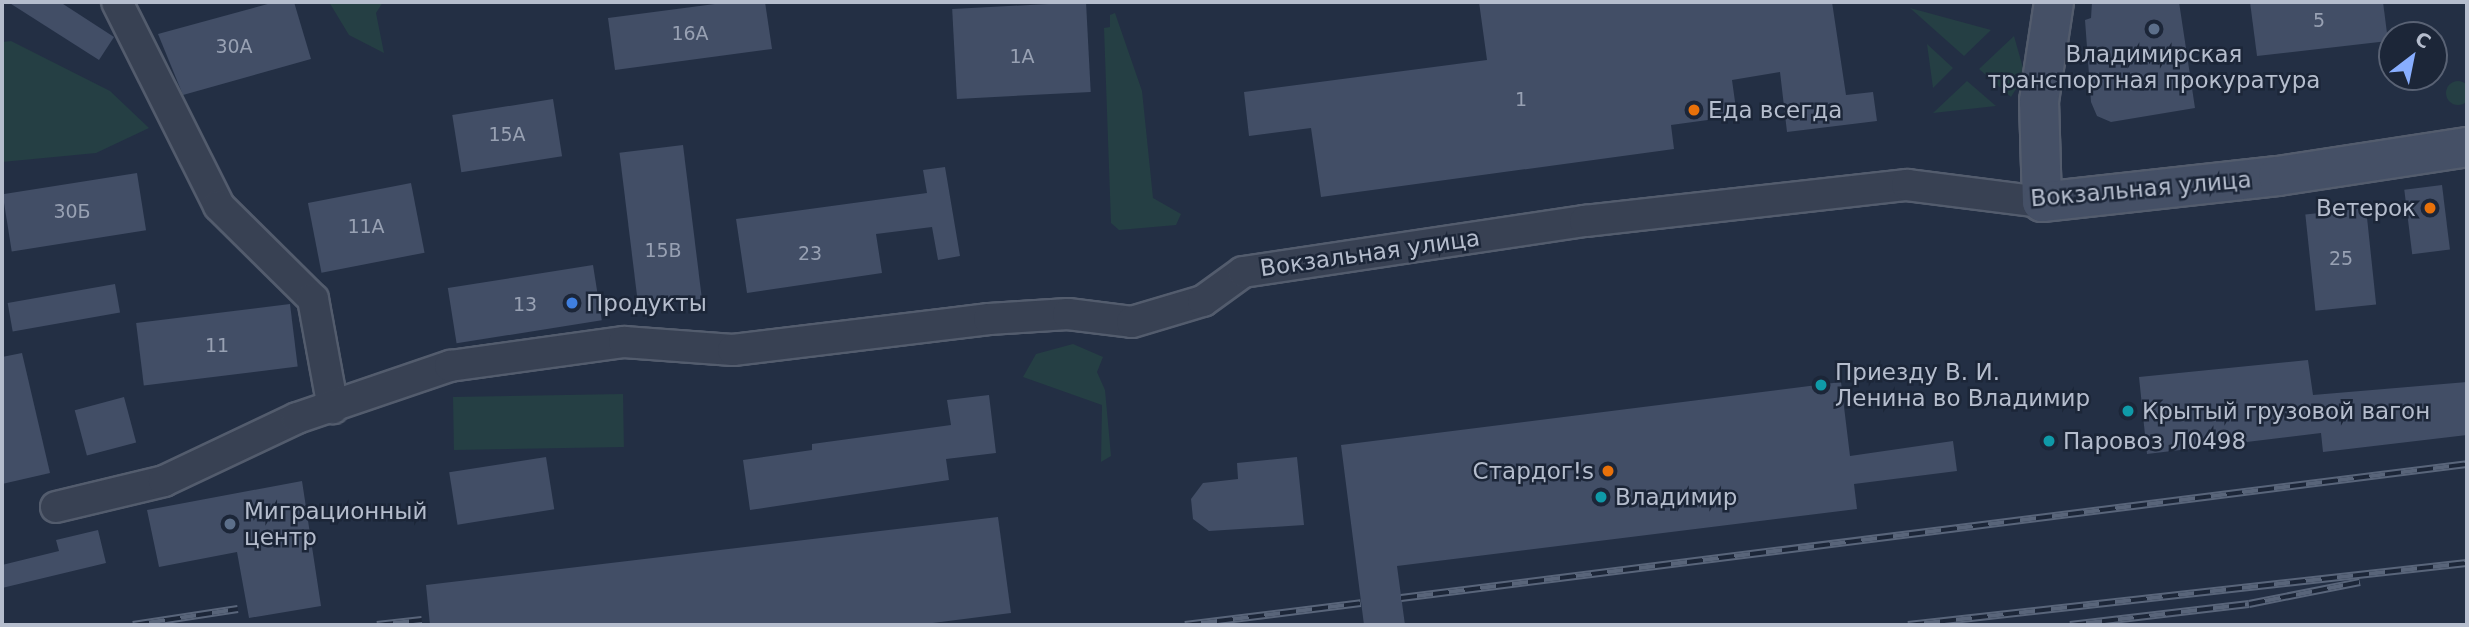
<!DOCTYPE html>
<meta charset="utf-8">
<style>
body{margin:0}
#map{position:relative;width:2469px;height:627px;overflow:hidden;background:#232f44;font-family:"DejaVu Sans",sans-serif}
div>[style]{position:absolute}
[style*='--x']{left:calc(var(--x)*1px);top:calc(var(--y)*1px);width:calc(var(--w)*1px);rotate:calc(var(--a)*1deg)}
.green>*{inset:0;background:#253f44;transform-origin:0 0}
.round{border-radius:50%}
.building>*{inset:0;background:#424e66;transform-origin:0 0}
.roads{filter:drop-shadow(2px 0 #535c6d) drop-shadow(-2px 0 #535c6d) drop-shadow(0 2px #535c6d) drop-shadow(0 -2px #535c6d)}
.street>*{height:30px;margin:-15px;padding:0 15px;transform-origin:15px;border-radius:15px;background:#384153}
.secondary>*{height:38px;margin:-19px;padding:0 19px;transform-origin:19px;border-radius:19px;background:#455066}
.rail>*{height:8px;margin-top:-4px;transform-origin:0;background:repeating-linear-gradient(90deg,#1c2638 0 16px,#59657a 0 32px);box-sizing:border-box;border-block:2px solid #59657a}
.dots>*{width:19px;height:19px;translate:-50% -50%;box-sizing:border-box;border:4px solid #1c2638;border-radius:50%}
span{translate:-50% -50%;white-space:nowrap;text-align:center;line-height:1.15;-webkit-text-stroke:5px #1c2638;paint-order:stroke}
.number-label{font-size:19px;color:#98a1b3}
.number-label span{-webkit-text-stroke-width:0}
.poi-label{font-size:23px;color:#b5bdcd}
.left{translate:0 -50%;text-align:left}
.right{translate:-100% -50%;text-align:right}
.street-label{font-size:23px;color:#b5bdcd}
.frame{position:absolute;inset:0;border:4px solid #b5bdcd;pointer-events:none}
.north{position:absolute;left:2378px;top:21px;width:70px;height:70px;box-sizing:border-box;background:#1c2638;border:2px solid #596274;border-radius:50%;rotate:32deg;font-size:19px;font-weight:700;line-height:28px;text-align:center;color:#b5bdcd}
.north::after{content:'';display:block;margin:auto;width:24px;height:32px;background:#88aeff;clip-path:polygon(50% 0,100% 100%,50% 72%,0 100%)}
</style>
<div id="map">
<div class="green">
<i style="clip-path:polygon(329px 2px,383px 2px,376px 13px,384px 53px,349px 35px)"></i>
<i style="clip-path:polygon(1910px 8px,1991px 30px,1964px 56px)"></i>
<i style="clip-path:polygon(1115px 13px,1142px 91px,1153px 198px,1181px 214px,1176px 225px,1119px 230px,1111px 223px,1104px 28px,1110px 27px,1110px 15px)"></i>
<i style="clip-path:polygon(2014px 36px,2023px 68px,2021px 81px,2011px 97px,1979px 69px)"></i>
<i style="clip-path:polygon(11px 41px,110px 91px,149px 128px,96px 153px,2px 162px,2px 42px)"></i>
<i style="clip-path:polygon(1927px 44px,1953px 68px,1933px 88px)"></i>
<i style="clip-path:polygon(1967px 81px,1996px 106px,1933px 113px)"></i>
<i class="round" style="left:2446px;top:81px;width:24px;height:24px"></i>
<i style="clip-path:polygon(1073px 344px,1103px 357px,1097px 372px,1105px 390px,1111px 456px,1101px 462px,1102px 405px,1023px 377px,1036px 354px)"></i>
<i style="left:623px;top:394px;width:53px;height:170px;rotate:89deg"></i>
</div>
<div class="building">
<i style="clip-path:polygon(8px 2px,60px 2px,114px 37px,99px 60px)"></i>
<i style="clip-path:polygon(275px 2px,294px 2px,311px 59px,183px 95px,158px 34px)"></i>
<i style="clip-path:polygon(730px 2px,765px 2px,772px 49px,615px 70px,608px 18px)"></i>
<i style="left:1086px;top:2px;width:90px;height:134px;rotate:87deg"></i>
<i style="clip-path:polygon(1479px 2px,1832px 2px,1846px 95px,1873px 92px,1877px 121px,1787px 132px,1780px 72px,1732px 80px,1737px 116px,1671px 125px,1674px 149px,1321px 197px,1311px 128px,1249px 136px,1244px 92px,1487px 60px)"></i>
<i style="clip-path:polygon(2092px 2px,2179px 2px,2195px 108px,2111px 122px,2097px 116px,2091px 102px,2085px 20px,2091px 18px)"></i>
<i style="clip-path:polygon(2250px 2px,2383px 2px,2388px 41px,2257px 56px)"></i>
<i style="left:553px;top:99px;width:58px;height:102px;rotate:81deg"></i>
<i style="left:683px;top:145px;width:155px;height:64px;rotate:83deg"></i>
<i style="clip-path:polygon(945px 167px,960px 256px,938px 260px,932px 227px,876px 234px,882px 273px,747px 293px,736px 219px,927px 193px,923px 170px)"></i>
<i style="left:137px;top:173px;width:58px;height:136px;rotate:81deg"></i>
<i style="left:411px;top:183px;width:71px;height:105px;rotate:79deg"></i>
<i style="left:2442px;top:185px;width:65px;height:38px;rotate:83deg"></i>
<i style="left:2366px;top:208px;width:97px;height:61px;rotate:84deg"></i>
<i style="left:593px;top:265px;width:56px;height:147px;rotate:81deg"></i>
<i style="left:115px;top:284px;width:29px;height:109px;rotate:80deg"></i>
<i style="left:290px;top:304px;width:63px;height:155px;rotate:83deg"></i>
<i style="clip-path:polygon(22px 353px,50px 473px,2px 484px,2px 357px)"></i>
<i style="clip-path:polygon(2308px 360px,2313px 395px,2467px 382px,2467px 435px,2323px 452px,2321px 433px,2147px 454px,2139px 377px)"></i>
<i style="clip-path:polygon(1841px 382px,1850px 456px,1953px 441px,1957px 471px,1854px 484px,1857px 509px,1397px 566px,1405px 625px,1364px 625px,1341px 445px)"></i>
<i style="clip-path:polygon(989px 395px,996px 453px,946px 459px,949px 480px,750px 510px,743px 460px,812px 450px,812px 444px,951px 425px,947px 400px)"></i>
<i style="left:124px;top:397px;width:47px;height:51px;rotate:75deg"></i>
<i style="left:546px;top:457px;width:53px;height:98px;rotate:81deg"></i>
<i style="clip-path:polygon(1297px 457px,1304px 525px,1209px 531px,1193px 519px,1191px 499px,1203px 483px,1238px 479px,1237px 463px)"></i>
<i style="clip-path:polygon(302px 481px,321px 606px,249px 618px,237px 552px,159px 567px,147px 510px)"></i>
<i style="clip-path:polygon(998px 517px,1011px 613px,917px 625px,430px 625px,426px 585px)"></i>
<i style="clip-path:polygon(98px 530px,106px 563px,2px 588px,2px 565px,59px 551px,56px 540px)"></i>
</div>
<div class="roads">
<div class="street">
<i style="--x:117;--y:2;--w:228;--a:63.4"></i>
<i style="--x:219;--y:206;--w:132;--a:44.7"></i>
<i style="--x:313;--y:299;--w:111;--a:79.6"></i>
<i style="--x:56;--y:507;--w:111;--a:-13.5"></i>
<i style="--x:164;--y:481;--w:147;--a:-25.3"></i>
<i style="--x:297;--y:418;--w:162;--a:-18.8"></i>
<i style="--x:450;--y:366;--w:176;--a:-7.9"></i>
<i style="--x:624;--y:342;--w:109;--a:4.2"></i>
<i style="--x:733;--y:350;--w:258;--a:-6.9"></i>
<i style="--x:989;--y:319;--w:79;--a:-3.6"></i>
<i style="--x:1068;--y:314;--w:64;--a:7.1"></i>
<i style="--x:1132;--y:322;--w:74;--a:-16.5"></i>
<i style="--x:1203;--y:301;--w:49;--a:-35.9"></i>
<i style="--x:1243;--y:272;--w:346;--a:-8.5"></i>
<i style="--x:1585;--y:221;--w:324;--a:-6.4"></i>
<i style="--x:1907;--y:185;--w:136;--a:7.2"></i>
</div>
<div class="secondary">
<i style="--x:2054;--y:2;--w:100;--a:98.6"></i>
<i style="--x:2039;--y:101;--w:101;--a:88.3"></i>
<i style="--x:2042;--y:202;--w:237;--a:-6.3"></i>
<i style="--x:2278;--y:176;--w:191;--a:-8.7"></i>
</div>
</div>
<div class="rail">
<i style="--x:1401;--y:598;--w:1074;--a:-7.16"></i>
<i style="--x:133;--y:625;--w:106;--a:-8.7"></i>
<i style="--x:377;--y:625;--w:45;--a:-6.3"></i>
<i style="--x:1185;--y:625;--w:177;--a:-7.1"></i>
<i style="--x:1908;--y:625;--w:562;--a:-6.33"></i>
<i style="--x:2070;--y:625;--w:180;--a:-6.7"></i>
<i style="--x:2249;--y:604;--w:113;--a:-11.2"></i>
</div>
<div class="dots">
<i style="left:2154px;top:29px;background:#5c6f8a"></i>
<i style="left:1694px;top:110px;background:#e8710a"></i>
<i style="left:2430px;top:208px;background:#e8710a"></i>
<i style="left:572px;top:303px;background:#3f7fe0"></i>
<i style="left:1821px;top:385px;background:#0f9aa8"></i>
<i style="left:2128px;top:411px;background:#0f9aa8"></i>
<i style="left:2049px;top:441px;background:#0f9aa8"></i>
<i style="left:1608px;top:471px;background:#e8710a"></i>
<i style="left:1601px;top:497px;background:#0f9aa8"></i>
<i style="left:230px;top:524px;background:#5c6f8a"></i>
</div>
<div class="number-label">
<span style="left:2319px;top:21px">5</span>
<span style="left:690px;top:34px">16А</span>
<span style="left:234px;top:47px">30А</span>
<span style="left:1022px;top:57px">1А</span>
<span style="left:1521px;top:100px">1</span>
<span style="left:507px;top:135px">15А</span>
<span style="left:72px;top:212px">30Б</span>
<span style="left:366px;top:227px">11А</span>
<span style="left:663px;top:251px">15В</span>
<span style="left:810px;top:254px">23</span>
<span style="left:2341px;top:259px">25</span>
<span style="left:525px;top:305px">13</span>
<span style="left:217px;top:346px">11</span>
</div>
<div class="poi-label">
<span style="left:2154px;top:67px">Владимирская<br>транспортная прокуратура</span>
<span class="left" style="left:1708px;top:110px">Еда всегда</span>
<span class="right" style="left:2416px;top:208px">Ветерок</span>
<span class="left" style="left:586px;top:303px">Продукты</span>
<span class="left" style="left:1835px;top:385px">Приезду В. И.<br>Ленина во Владимир</span>
<span class="left" style="left:2142px;top:411px">Крытый грузовой вагон</span>
<span class="left" style="left:2063px;top:441px">Паровоз Л0498</span>
<span class="right" style="left:1594px;top:471px">Стардог!s</span>
<span class="left" style="left:1615px;top:497px">Владимир</span>
<span class="left" style="left:244px;top:524px">Миграционный<br>центр</span>
</div>
<div class="street-label">
<span style="left:2141px;top:189px;rotate:-5deg">Вокзальная улица</span>
<span style="left:1370px;top:253px;rotate:-8deg">Вокзальная улица</span>
</div>
<div class="frame"></div>
<div class="north">С</div>
</div>
